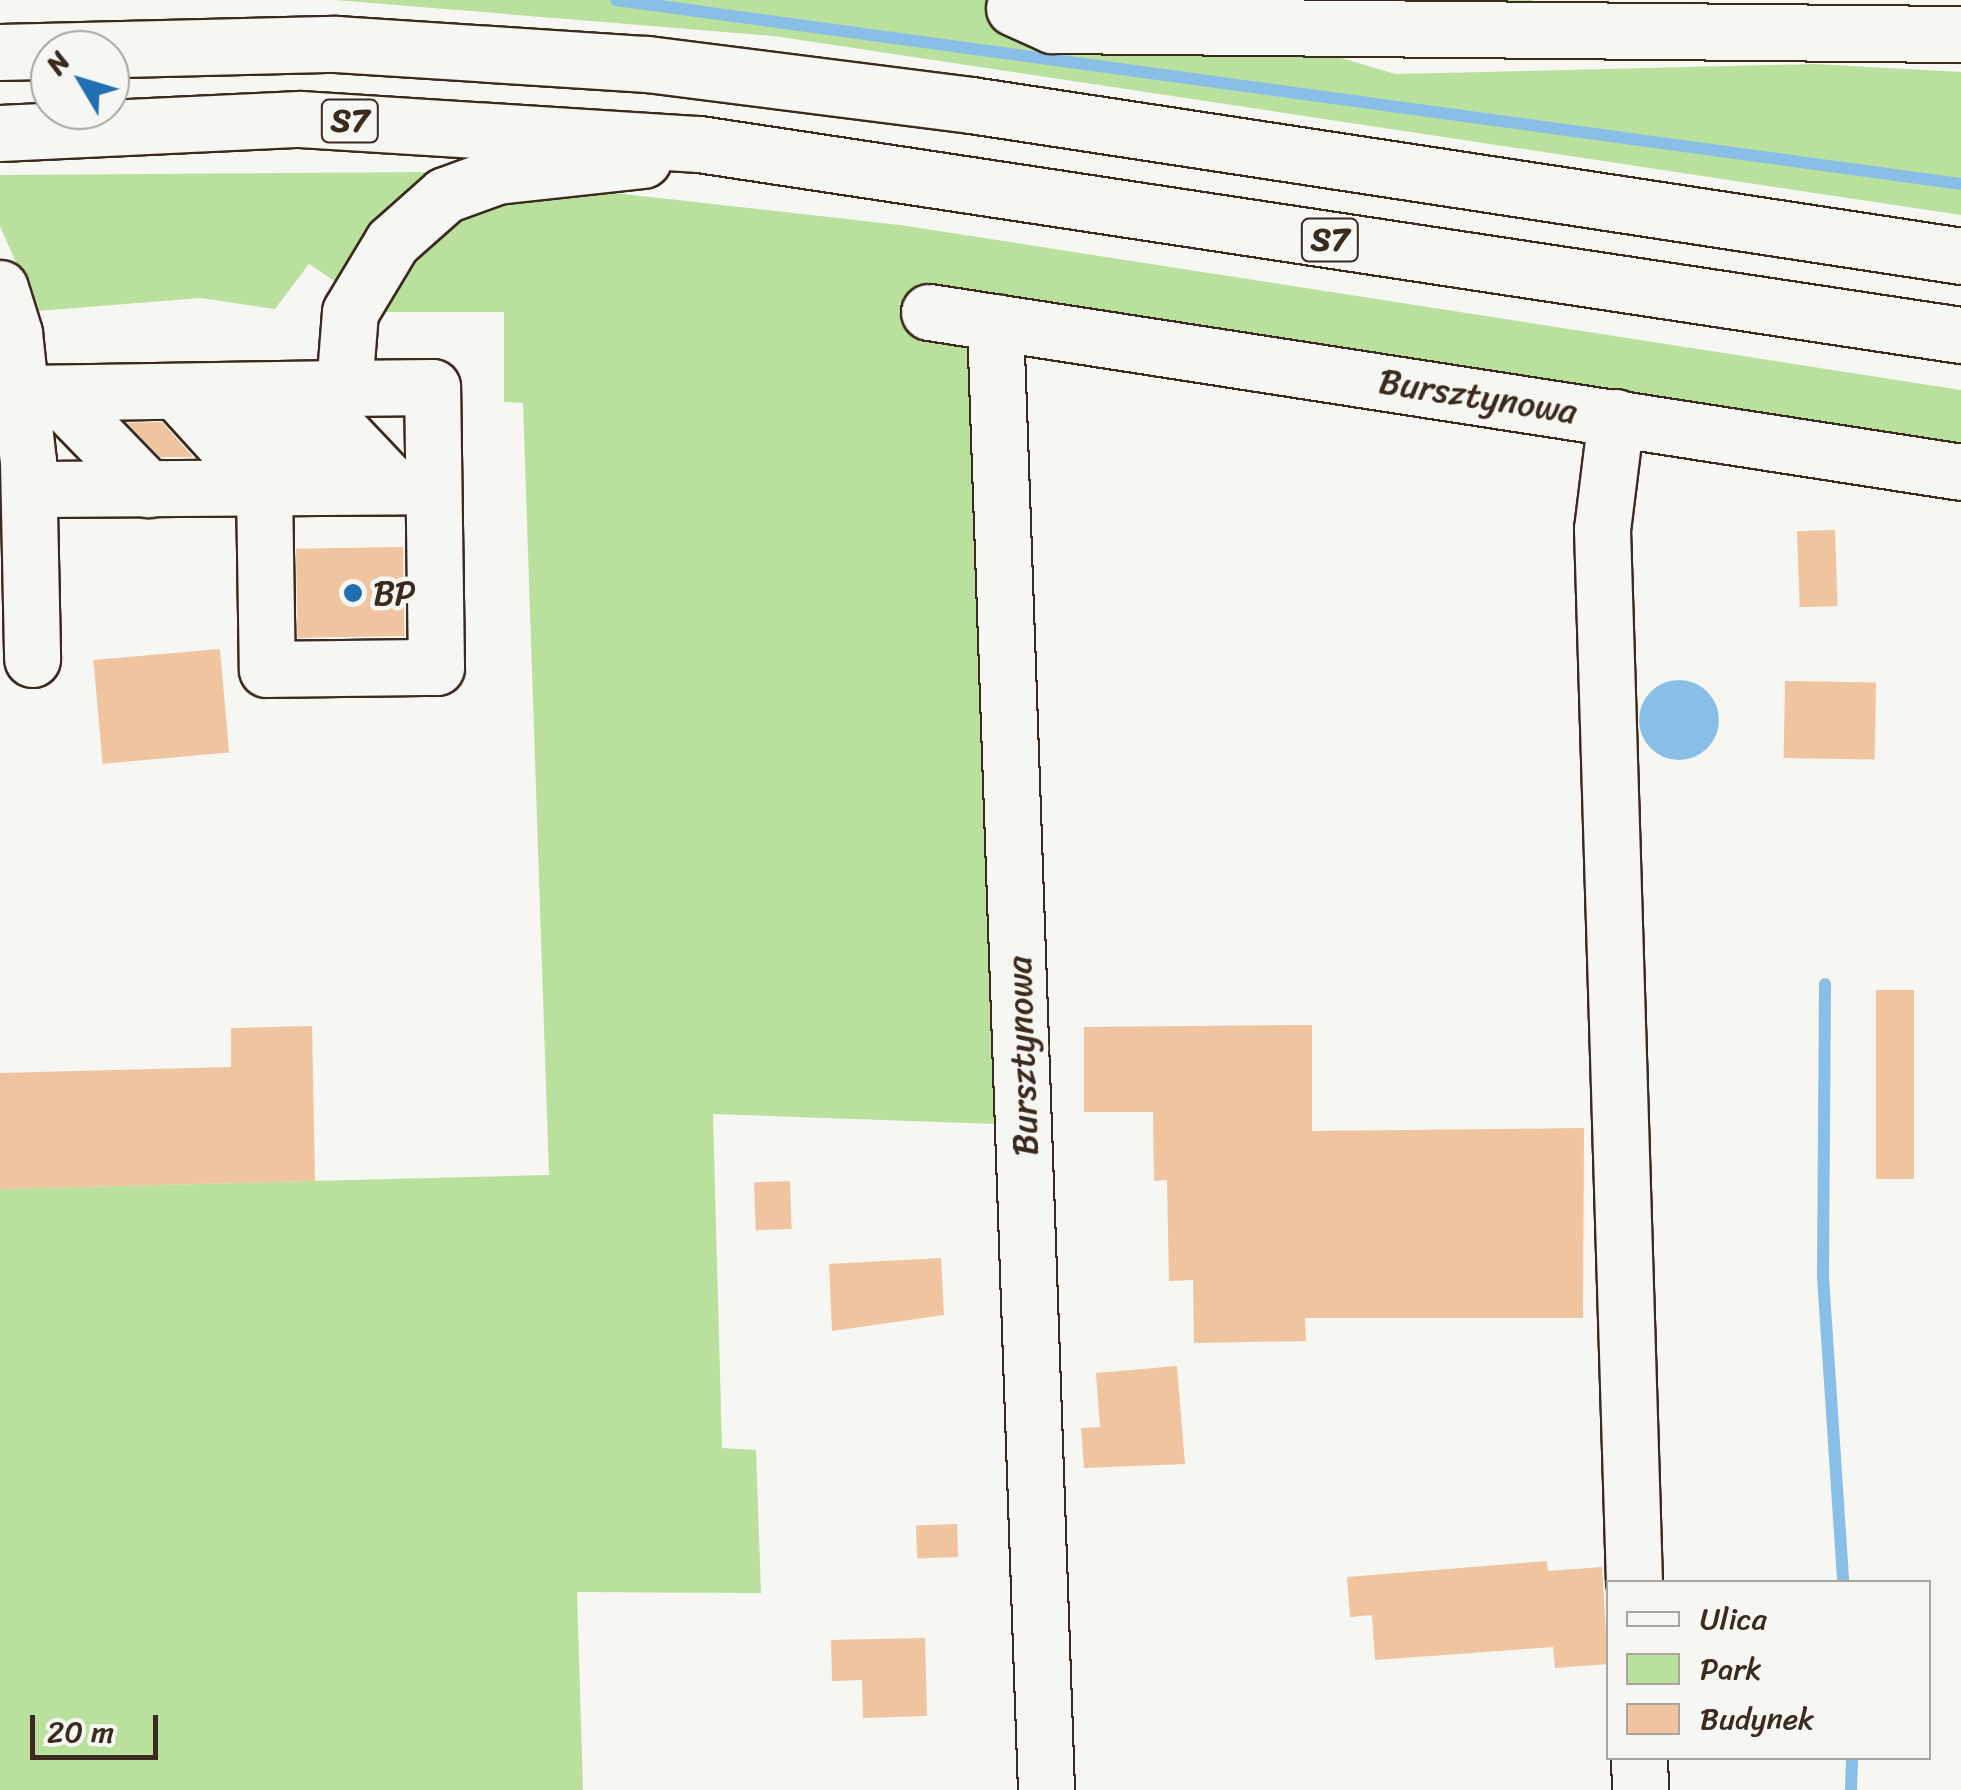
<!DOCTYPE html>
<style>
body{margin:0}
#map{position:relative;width:1961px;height:1790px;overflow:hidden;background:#f6f6f2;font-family:Sriracha,sans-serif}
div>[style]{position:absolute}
.green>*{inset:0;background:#b9e19d}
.water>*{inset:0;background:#89bfe7}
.round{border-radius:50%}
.stream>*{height:12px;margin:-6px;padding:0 6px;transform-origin:6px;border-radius:6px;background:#89bfe7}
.building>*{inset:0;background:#efc49f;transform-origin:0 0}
.roads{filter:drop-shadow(2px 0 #3b2a1e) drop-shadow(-2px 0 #3b2a1e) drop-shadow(0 2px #3b2a1e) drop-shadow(0 -2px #3b2a1e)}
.minor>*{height:55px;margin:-27.5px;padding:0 27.5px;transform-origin:27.5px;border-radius:27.5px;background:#f6f6f2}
.highway>*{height:55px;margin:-27.5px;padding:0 27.5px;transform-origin:27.5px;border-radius:27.5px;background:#f6f6f2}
.dots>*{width:28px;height:28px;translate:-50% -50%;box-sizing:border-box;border:5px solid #f6f6f2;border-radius:50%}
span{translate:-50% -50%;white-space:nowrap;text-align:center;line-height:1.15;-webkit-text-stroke:9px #f6f6f2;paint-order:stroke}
.shield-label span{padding:2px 8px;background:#f6f6f2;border:2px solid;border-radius:8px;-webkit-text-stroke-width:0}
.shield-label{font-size:32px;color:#3b2a1e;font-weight:700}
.street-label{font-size:35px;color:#3b2a1e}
.poi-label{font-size:35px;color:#3b2a1e}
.left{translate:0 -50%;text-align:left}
.legend{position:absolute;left:1606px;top:1580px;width:325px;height:180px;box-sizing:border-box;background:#f6f6f2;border:2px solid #aba49d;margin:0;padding:12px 18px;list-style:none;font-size:30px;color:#3b2a1e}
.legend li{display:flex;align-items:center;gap:20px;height:50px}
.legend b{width:50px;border:2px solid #aba49d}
.north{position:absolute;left:30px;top:30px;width:100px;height:100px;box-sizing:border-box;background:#f6f6f2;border:2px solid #aba49d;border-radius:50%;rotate:308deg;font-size:28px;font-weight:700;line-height:40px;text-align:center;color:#3b2a1e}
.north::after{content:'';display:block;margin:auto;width:35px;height:45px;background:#1f6fb2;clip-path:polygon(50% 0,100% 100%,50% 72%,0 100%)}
.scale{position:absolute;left:30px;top:1715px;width:128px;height:45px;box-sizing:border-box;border:5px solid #3b2a1e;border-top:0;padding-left:12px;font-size:30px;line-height:35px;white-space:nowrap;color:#3b2a1e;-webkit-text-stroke:8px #f6f6f2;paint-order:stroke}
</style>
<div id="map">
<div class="green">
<div style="clip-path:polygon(335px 0,1532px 0,1529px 31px,1247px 30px,1395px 74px,1815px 64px,1961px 72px,1961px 215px,774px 36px)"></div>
<div style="clip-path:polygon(428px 172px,900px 225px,1961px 390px,1961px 472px,995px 322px,1024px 1125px,713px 1114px,722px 1448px,756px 1450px,761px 1593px,577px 1592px,583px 1790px,0 1790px,0 1189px,549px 1175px,523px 403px,504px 402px,504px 312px,350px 312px,357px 296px,309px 264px,275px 309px,201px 298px,37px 311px,0 226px,0 175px)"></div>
</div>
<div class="water">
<div class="round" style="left:1639px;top:680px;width:80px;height:80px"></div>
</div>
<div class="stream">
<div style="left:616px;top:0;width:1358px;rotate:7.79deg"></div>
<div style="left:1825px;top:984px;width:293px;rotate:90.4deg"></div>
<div style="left:1823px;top:1277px;width:306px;rotate:86.2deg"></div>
<div style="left:1851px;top:1790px;width:32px;rotate:-88deg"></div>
</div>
<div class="building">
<div style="clip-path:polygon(162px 422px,193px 457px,160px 457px,127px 423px)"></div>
<div style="left:1835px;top:530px;width:76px;height:38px;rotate:88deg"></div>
<div style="left:403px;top:547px;width:89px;height:107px;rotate:89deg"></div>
<div style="left:220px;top:649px;width:104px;height:127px;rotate:85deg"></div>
<div style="left:1785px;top:681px;width:91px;height:77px;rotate:1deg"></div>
<div style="left:1876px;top:990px;width:38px;height:189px"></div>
<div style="clip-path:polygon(1312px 1025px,1312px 1131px,1584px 1128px,1583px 1318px,1305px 1318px,1306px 1341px,1194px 1343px,1193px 1280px,1169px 1281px,1167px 1180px,1154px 1181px,1153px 1112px,1084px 1112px,1084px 1027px)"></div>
<div style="clip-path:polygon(312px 1026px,315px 1181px,0 1189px,0 1073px,231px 1067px,231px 1028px)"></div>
<div style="left:790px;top:1181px;width:48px;height:36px;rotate:88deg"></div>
<div style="clip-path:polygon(941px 1258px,944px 1315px,832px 1331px,829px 1264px)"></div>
<div style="clip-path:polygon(1177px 1366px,1185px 1464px,1084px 1468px,1081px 1428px,1100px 1427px,1096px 1373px)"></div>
<div style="left:957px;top:1524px;width:33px;height:41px;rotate:88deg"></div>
<div style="clip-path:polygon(1547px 1561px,1548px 1571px,1602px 1567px,1608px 1664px,1555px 1668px,1553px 1647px,1375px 1660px,1372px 1615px,1350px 1617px,1347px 1577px)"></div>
<div style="clip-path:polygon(925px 1638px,927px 1716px,863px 1718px,862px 1680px,832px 1681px,831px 1640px)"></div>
</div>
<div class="roads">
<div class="minor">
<div style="left:1014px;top:8px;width:42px;rotate:24.1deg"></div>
<div style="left:1052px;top:25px;width:909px;rotate:0.57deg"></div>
<div style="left:929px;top:312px;width:1044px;rotate:8.81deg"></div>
<div style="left:995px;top:322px;width:1469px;rotate:88.01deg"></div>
<div style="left:14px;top:333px;width:129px;rotate:83.8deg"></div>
<div style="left:28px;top:461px;width:198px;rotate:88.8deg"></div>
<div style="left:301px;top:389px;width:134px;rotate:46.5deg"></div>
<div style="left:233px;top:390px;width:134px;rotate:46.2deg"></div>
<div style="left:176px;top:391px;width:131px;rotate:47.8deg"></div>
<div style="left:264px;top:488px;width:181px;rotate:89.1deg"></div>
<div style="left:267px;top:669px;width:169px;rotate:-0.7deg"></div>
<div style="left:436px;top:667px;width:280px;rotate:-90.8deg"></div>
<div style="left:432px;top:387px;width:88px;rotate:179.3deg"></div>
<div style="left:344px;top:388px;width:76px;rotate:-85.5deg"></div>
<div style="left:23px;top:393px;width:321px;rotate:-0.9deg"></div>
<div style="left:55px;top:393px;width:134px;rotate:45.9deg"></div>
<div style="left:1616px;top:417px;width:113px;rotate:97.1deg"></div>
<div style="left:1602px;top:529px;width:1053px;rotate:88.26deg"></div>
<div style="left:29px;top:489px;width:404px;rotate:-0.4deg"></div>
<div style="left:1639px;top:1758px;width:32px;rotate:88deg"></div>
</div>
<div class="highway">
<div style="left:0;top:52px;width:336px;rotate:-1.4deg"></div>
<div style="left:336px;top:44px;width:312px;rotate:3.7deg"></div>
<div style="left:647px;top:64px;width:327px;rotate:7.2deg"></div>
<div style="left:971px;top:105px;width:1001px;rotate:8.67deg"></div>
<div style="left:0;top:133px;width:300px;rotate:-2.7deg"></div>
<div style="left:300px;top:119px;width:400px;rotate:3.6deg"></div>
<div style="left:699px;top:144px;width:1276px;rotate:8.61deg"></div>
<div style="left:0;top:288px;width:47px;rotate:72.7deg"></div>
<div style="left:350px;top:312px;width:82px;rotate:-59deg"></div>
<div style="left:392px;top:242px;width:71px;rotate:-41.6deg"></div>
<div style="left:445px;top:195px;width:55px;rotate:-20.1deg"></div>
<div style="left:497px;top:176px;width:147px;rotate:-6.3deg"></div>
</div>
</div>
<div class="dots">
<div style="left:353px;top:593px;background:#1f6fb2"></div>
</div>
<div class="shield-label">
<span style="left:350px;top:121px">S7</span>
<span style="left:1330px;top:240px">S7</span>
</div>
<div class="street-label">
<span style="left:1478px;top:396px;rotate:9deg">Bursztynowa</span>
<span style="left:1022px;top:1056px;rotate:-92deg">Bursztynowa</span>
</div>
<div class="poi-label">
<span class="left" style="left:373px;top:593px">BP</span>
</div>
<ul class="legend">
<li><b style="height:12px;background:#f6f6f2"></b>Ulica</li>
<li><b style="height:28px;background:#b9e19d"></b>Park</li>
<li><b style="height:28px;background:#efc49f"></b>Budynek</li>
</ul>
<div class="north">N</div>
<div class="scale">20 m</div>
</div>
